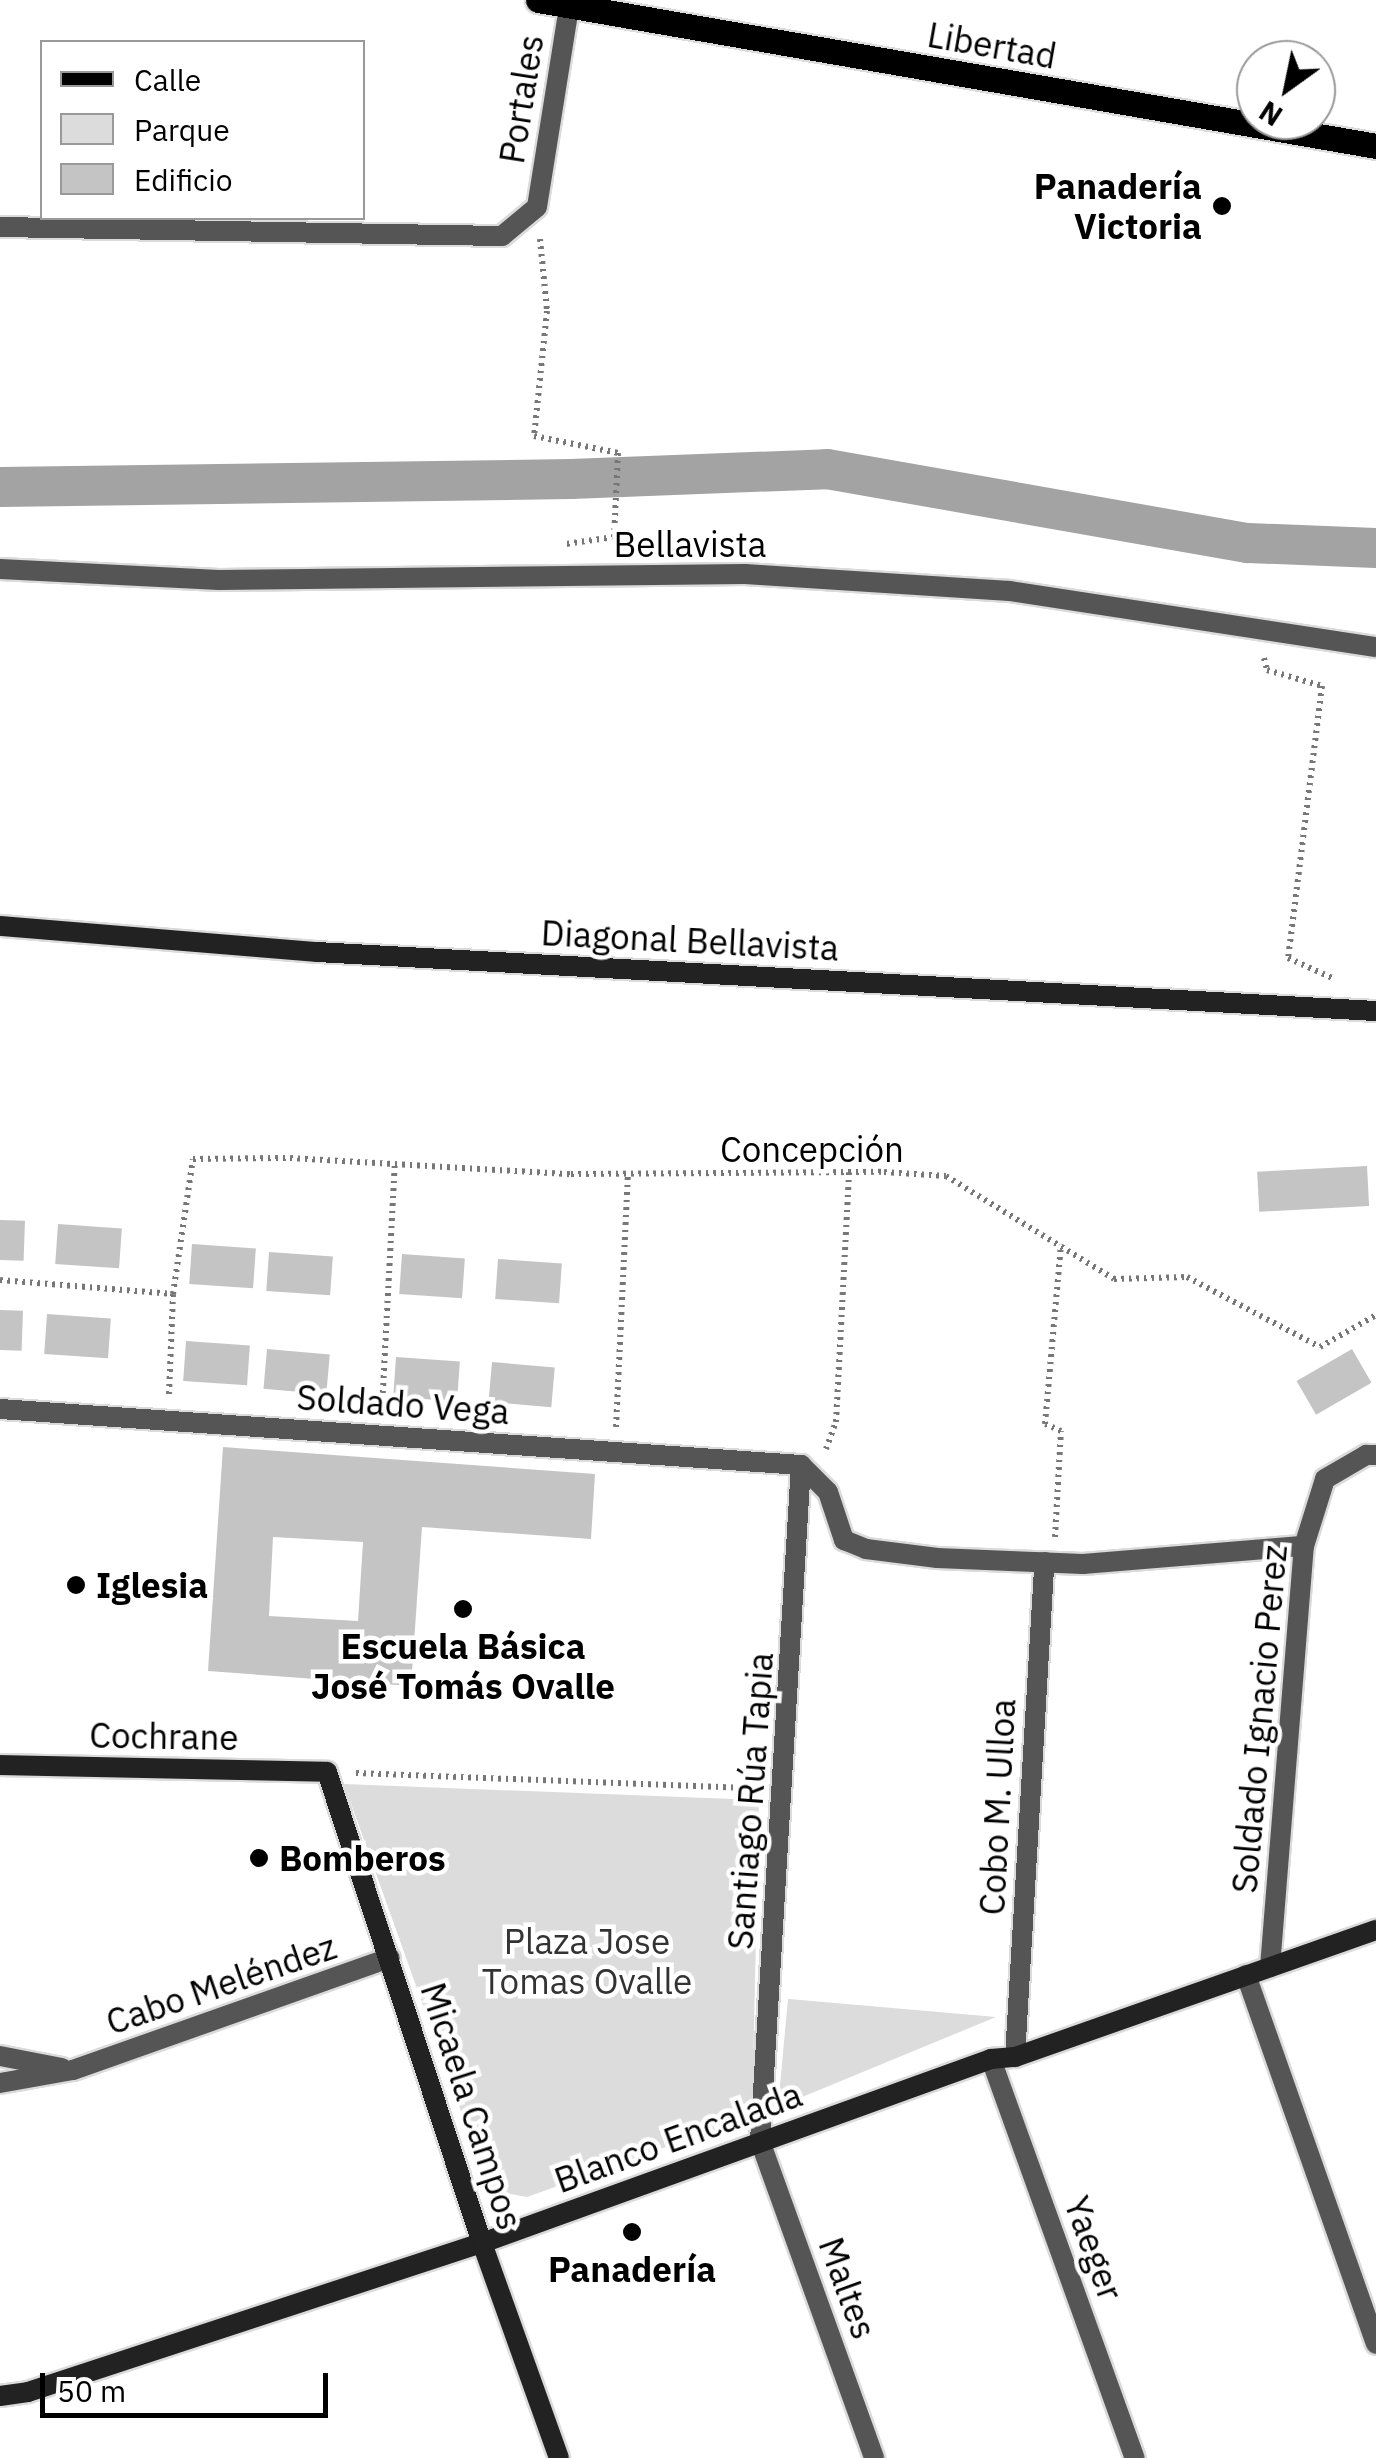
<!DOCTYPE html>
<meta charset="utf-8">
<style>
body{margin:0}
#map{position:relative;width:1376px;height:2458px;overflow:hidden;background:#fff;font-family:"IBM Plex Sans",sans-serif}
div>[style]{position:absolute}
.green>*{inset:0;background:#dcdcdc}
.canal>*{height:40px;margin:-20px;padding:0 20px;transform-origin:20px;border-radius:20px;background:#a3a3a3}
.building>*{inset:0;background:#c4c4c4;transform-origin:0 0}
.path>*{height:6px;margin-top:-3px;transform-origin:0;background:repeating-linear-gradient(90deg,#777 0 2.5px,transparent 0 7.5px)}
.roads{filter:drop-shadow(2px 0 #dbdbdb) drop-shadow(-2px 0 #dbdbdb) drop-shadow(0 2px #dbdbdb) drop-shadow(0 -2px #dbdbdb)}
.street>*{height:20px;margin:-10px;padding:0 10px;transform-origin:10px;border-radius:10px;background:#555}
.secondary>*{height:20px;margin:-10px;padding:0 10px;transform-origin:10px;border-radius:10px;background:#222}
.primary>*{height:25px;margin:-12.5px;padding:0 12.5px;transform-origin:12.5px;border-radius:12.5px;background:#000}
.dots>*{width:28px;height:28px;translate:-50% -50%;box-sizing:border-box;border:5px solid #fff;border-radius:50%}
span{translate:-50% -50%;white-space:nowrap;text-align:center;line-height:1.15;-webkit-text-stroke:9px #fff;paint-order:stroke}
.street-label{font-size:35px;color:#000}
.poi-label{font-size:35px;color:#000;font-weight:700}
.right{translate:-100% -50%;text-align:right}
.left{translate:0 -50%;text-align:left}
.park-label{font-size:35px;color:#333}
.legend{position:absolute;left:40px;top:40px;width:325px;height:180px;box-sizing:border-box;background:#fff;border:2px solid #999;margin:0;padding:12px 18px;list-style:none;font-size:30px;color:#000}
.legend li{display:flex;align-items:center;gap:20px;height:50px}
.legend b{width:50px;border:2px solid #999}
.north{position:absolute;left:1236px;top:40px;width:100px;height:100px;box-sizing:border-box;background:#fff;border:2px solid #999;border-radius:50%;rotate:213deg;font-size:28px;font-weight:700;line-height:40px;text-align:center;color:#000}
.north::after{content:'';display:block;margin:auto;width:35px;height:45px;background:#000;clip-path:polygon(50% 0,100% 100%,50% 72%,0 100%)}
.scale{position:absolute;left:40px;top:2373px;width:288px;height:45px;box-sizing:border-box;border:5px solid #000;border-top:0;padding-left:12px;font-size:30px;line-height:35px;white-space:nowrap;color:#000;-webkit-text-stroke:8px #fff;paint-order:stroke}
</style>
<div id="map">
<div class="green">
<div style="clip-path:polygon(344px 1784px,759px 1800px,752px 2116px,527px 2197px,489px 2190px)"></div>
<div style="clip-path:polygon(788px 1999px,789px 1999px,996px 2017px,778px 2107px)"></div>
</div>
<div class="canal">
<div style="left:0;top:487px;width:571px;rotate:-0.8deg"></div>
<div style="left:571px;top:479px;width:256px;rotate:-2.2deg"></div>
<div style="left:827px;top:469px;width:427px;rotate:10deg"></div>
<div style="left:1248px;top:543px;width:128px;rotate:2.2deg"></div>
</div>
<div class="building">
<div style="left:1367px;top:1166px;width:40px;height:110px;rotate:87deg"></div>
<div style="left:0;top:1220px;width:25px;height:40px;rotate:2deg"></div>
<div style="left:58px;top:1224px;width:64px;height:40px;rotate:4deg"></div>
<div style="left:192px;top:1244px;width:64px;height:40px;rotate:4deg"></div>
<div style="left:269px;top:1252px;width:64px;height:39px;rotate:4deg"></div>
<div style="left:402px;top:1254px;width:63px;height:40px;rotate:4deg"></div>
<div style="left:498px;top:1259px;width:64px;height:40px;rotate:4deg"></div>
<div style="left:0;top:1310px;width:23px;height:40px;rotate:2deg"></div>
<div style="left:47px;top:1314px;width:64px;height:40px;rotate:4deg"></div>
<div style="left:186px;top:1341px;width:64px;height:40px;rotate:4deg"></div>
<div style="left:267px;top:1349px;width:63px;height:40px;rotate:5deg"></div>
<div style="left:1352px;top:1349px;width:39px;height:64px;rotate:60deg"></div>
<div style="left:396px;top:1357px;width:64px;height:40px;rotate:4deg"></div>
<div style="left:492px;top:1362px;width:63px;height:40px;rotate:5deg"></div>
<div style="clip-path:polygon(evenodd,223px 1447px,595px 1474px,591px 1539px,422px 1527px,411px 1686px,208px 1671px,223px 1447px,273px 1537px,363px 1542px,358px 1621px,269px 1616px,273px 1537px)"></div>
</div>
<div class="path">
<div style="left:540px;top:239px;width:72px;rotate:84.4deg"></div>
<div style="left:547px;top:311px;width:126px;rotate:95.9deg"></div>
<div style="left:534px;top:436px;width:86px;rotate:11.4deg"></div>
<div style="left:618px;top:453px;width:84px;rotate:92.7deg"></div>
<div style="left:614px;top:537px;width:49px;rotate:171.7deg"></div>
<div style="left:1264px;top:658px;width:12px;rotate:76deg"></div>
<div style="left:1267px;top:670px;width:57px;rotate:16.2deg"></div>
<div style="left:1322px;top:686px;width:274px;rotate:97.1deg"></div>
<div style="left:1288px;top:958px;width:48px;rotate:24.4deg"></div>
<div style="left:0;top:1280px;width:174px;rotate:4.6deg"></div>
<div style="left:169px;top:1394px;width:100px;rotate:-87.7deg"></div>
<div style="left:173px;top:1294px;width:136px;rotate:-81.6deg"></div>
<div style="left:193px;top:1159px;width:97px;rotate:-0.6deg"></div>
<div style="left:290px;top:1158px;width:281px;rotate:3.3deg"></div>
<div style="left:571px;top:1174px;width:313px;rotate:-0.4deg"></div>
<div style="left:884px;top:1172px;width:62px;rotate:3.7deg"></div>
<div style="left:946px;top:1176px;width:197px;rotate:31.5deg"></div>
<div style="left:1114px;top:1279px;width:73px;rotate:-1.6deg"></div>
<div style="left:1187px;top:1277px;width:150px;rotate:27.8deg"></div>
<div style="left:1320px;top:1347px;width:64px;rotate:-29.7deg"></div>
<div style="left:382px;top:1408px;width:244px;rotate:-87deg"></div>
<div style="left:616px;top:1427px;width:254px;rotate:-87.3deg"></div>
<div style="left:826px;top:1449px;width:29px;rotate:-70deg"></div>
<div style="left:836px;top:1422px;width:250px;rotate:-87deg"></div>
<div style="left:1055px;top:1537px;width:106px;rotate:-86.8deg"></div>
<div style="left:1061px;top:1431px;width:17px;rotate:-156deg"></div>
<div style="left:1045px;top:1424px;width:180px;rotate:-84.9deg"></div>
<div style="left:356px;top:1773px;width:398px;rotate:2.2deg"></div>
</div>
<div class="roads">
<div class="street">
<div style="left:0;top:227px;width:502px;rotate:1.03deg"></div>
<div style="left:502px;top:236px;width:45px;rotate:-39.6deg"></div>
<div style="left:537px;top:207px;width:210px;rotate:-80.9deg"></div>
<div style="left:0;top:569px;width:219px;rotate:2.9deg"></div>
<div style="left:219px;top:580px;width:526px;rotate:-0.65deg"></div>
<div style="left:745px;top:574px;width:265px;rotate:3.7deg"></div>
<div style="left:1009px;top:591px;width:371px;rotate:8.7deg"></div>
<div style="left:0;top:1409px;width:803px;rotate:4deg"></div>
<div style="left:801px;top:1465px;width:677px;rotate:93.47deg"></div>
<div style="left:760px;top:2141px;width:337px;rotate:70.2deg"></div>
<div style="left:801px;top:1465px;width:38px;rotate:45deg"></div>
<div style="left:828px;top:1492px;width:51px;rotate:71.6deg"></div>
<div style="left:844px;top:1540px;width:24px;rotate:22deg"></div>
<div style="left:866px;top:1549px;width:72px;rotate:7.2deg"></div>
<div style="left:937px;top:1558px;width:146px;rotate:2.4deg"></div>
<div style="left:1083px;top:1564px;width:222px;rotate:-4.7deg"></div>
<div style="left:1270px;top:1967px;width:422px;rotate:-85.4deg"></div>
<div style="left:1304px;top:1546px;width:70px;rotate:-72.6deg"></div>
<div style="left:1325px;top:1479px;width:48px;rotate:-30.3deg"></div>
<div style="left:1366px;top:1455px;width:10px"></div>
<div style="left:1246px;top:1975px;width:391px;rotate:70.6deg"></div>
<div style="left:0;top:2056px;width:63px;rotate:11deg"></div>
<div style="left:1015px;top:2057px;width:496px;rotate:-86.6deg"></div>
<div style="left:991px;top:2059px;width:424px;rotate:70.2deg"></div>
<div style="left:0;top:2083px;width:74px;rotate:-10.1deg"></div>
<div style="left:73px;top:2070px;width:336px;rotate:-19.5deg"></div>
</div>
<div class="secondary">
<div style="left:0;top:926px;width:318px;rotate:4.7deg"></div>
<div style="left:317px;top:952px;width:1061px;rotate:3.19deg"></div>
<div style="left:0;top:1765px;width:327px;rotate:1.2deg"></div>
<div style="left:327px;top:1772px;width:496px;rotate:71.8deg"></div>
<div style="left:482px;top:2243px;width:228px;rotate:70.3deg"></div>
<div style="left:0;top:2396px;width:28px;rotate:-8deg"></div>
<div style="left:28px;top:2392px;width:478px;rotate:-18.2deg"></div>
<div style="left:482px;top:2243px;width:541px;rotate:-19.87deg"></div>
<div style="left:991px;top:2059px;width:24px;rotate:-5deg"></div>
<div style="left:1015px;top:2057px;width:383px;rotate:-19.4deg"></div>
</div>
<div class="primary">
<div style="left:538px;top:0;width:851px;rotate:9.88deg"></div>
</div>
</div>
<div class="dots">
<div style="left:1222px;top:206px;background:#000"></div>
<div style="left:76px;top:1585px;background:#000"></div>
<div style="left:463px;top:1609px;background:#000"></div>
<div style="left:259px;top:1858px;background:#000"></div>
<div style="left:632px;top:2232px;background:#000"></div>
</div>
<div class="street-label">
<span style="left:992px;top:45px;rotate:10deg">Libertad</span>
<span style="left:521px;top:99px;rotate:-81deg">Portales</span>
<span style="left:690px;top:544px">Bellavista</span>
<span style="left:690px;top:940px;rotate:3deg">Diagonal Bellavista</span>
<span style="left:812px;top:1149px">Concepción</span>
<span style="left:403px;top:1404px;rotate:4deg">Soldado Vega</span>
<span style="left:1259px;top:1719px;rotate:-85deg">Soldado Ignacio Perez</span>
<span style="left:164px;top:1736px;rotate:1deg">Cochrane</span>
<span style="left:750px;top:1801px;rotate:-86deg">Santiago Rúa Tapia</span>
<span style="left:997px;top:1807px;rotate:-87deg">Cobo M. Ulloa</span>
<span style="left:221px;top:1984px;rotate:-19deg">Cabo Meléndez</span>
<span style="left:472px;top:2106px;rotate:72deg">Micaela Campos</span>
<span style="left:678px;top:2137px;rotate:-20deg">Blanco Encalada</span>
<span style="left:1094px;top:2248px;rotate:70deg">Yaeger</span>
<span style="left:848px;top:2288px;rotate:70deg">Maltes</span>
</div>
<div class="poi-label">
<span class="right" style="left:1202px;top:206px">Panadería<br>Victoria</span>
<span class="left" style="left:96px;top:1585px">Iglesia</span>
<span style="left:463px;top:1666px">Escuela Básica<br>José Tomás Ovalle</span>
<span class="left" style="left:279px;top:1858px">Bomberos</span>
<span style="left:632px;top:2269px">Panadería</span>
</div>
<div class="park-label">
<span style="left:587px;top:1961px">Plaza Jose<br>Tomas Ovalle</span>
</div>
<ul class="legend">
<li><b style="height:12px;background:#000"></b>Calle</li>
<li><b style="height:28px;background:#dcdcdc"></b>Parque</li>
<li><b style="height:28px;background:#c4c4c4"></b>Edificio</li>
</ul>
<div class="north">N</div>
<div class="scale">50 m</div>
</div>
